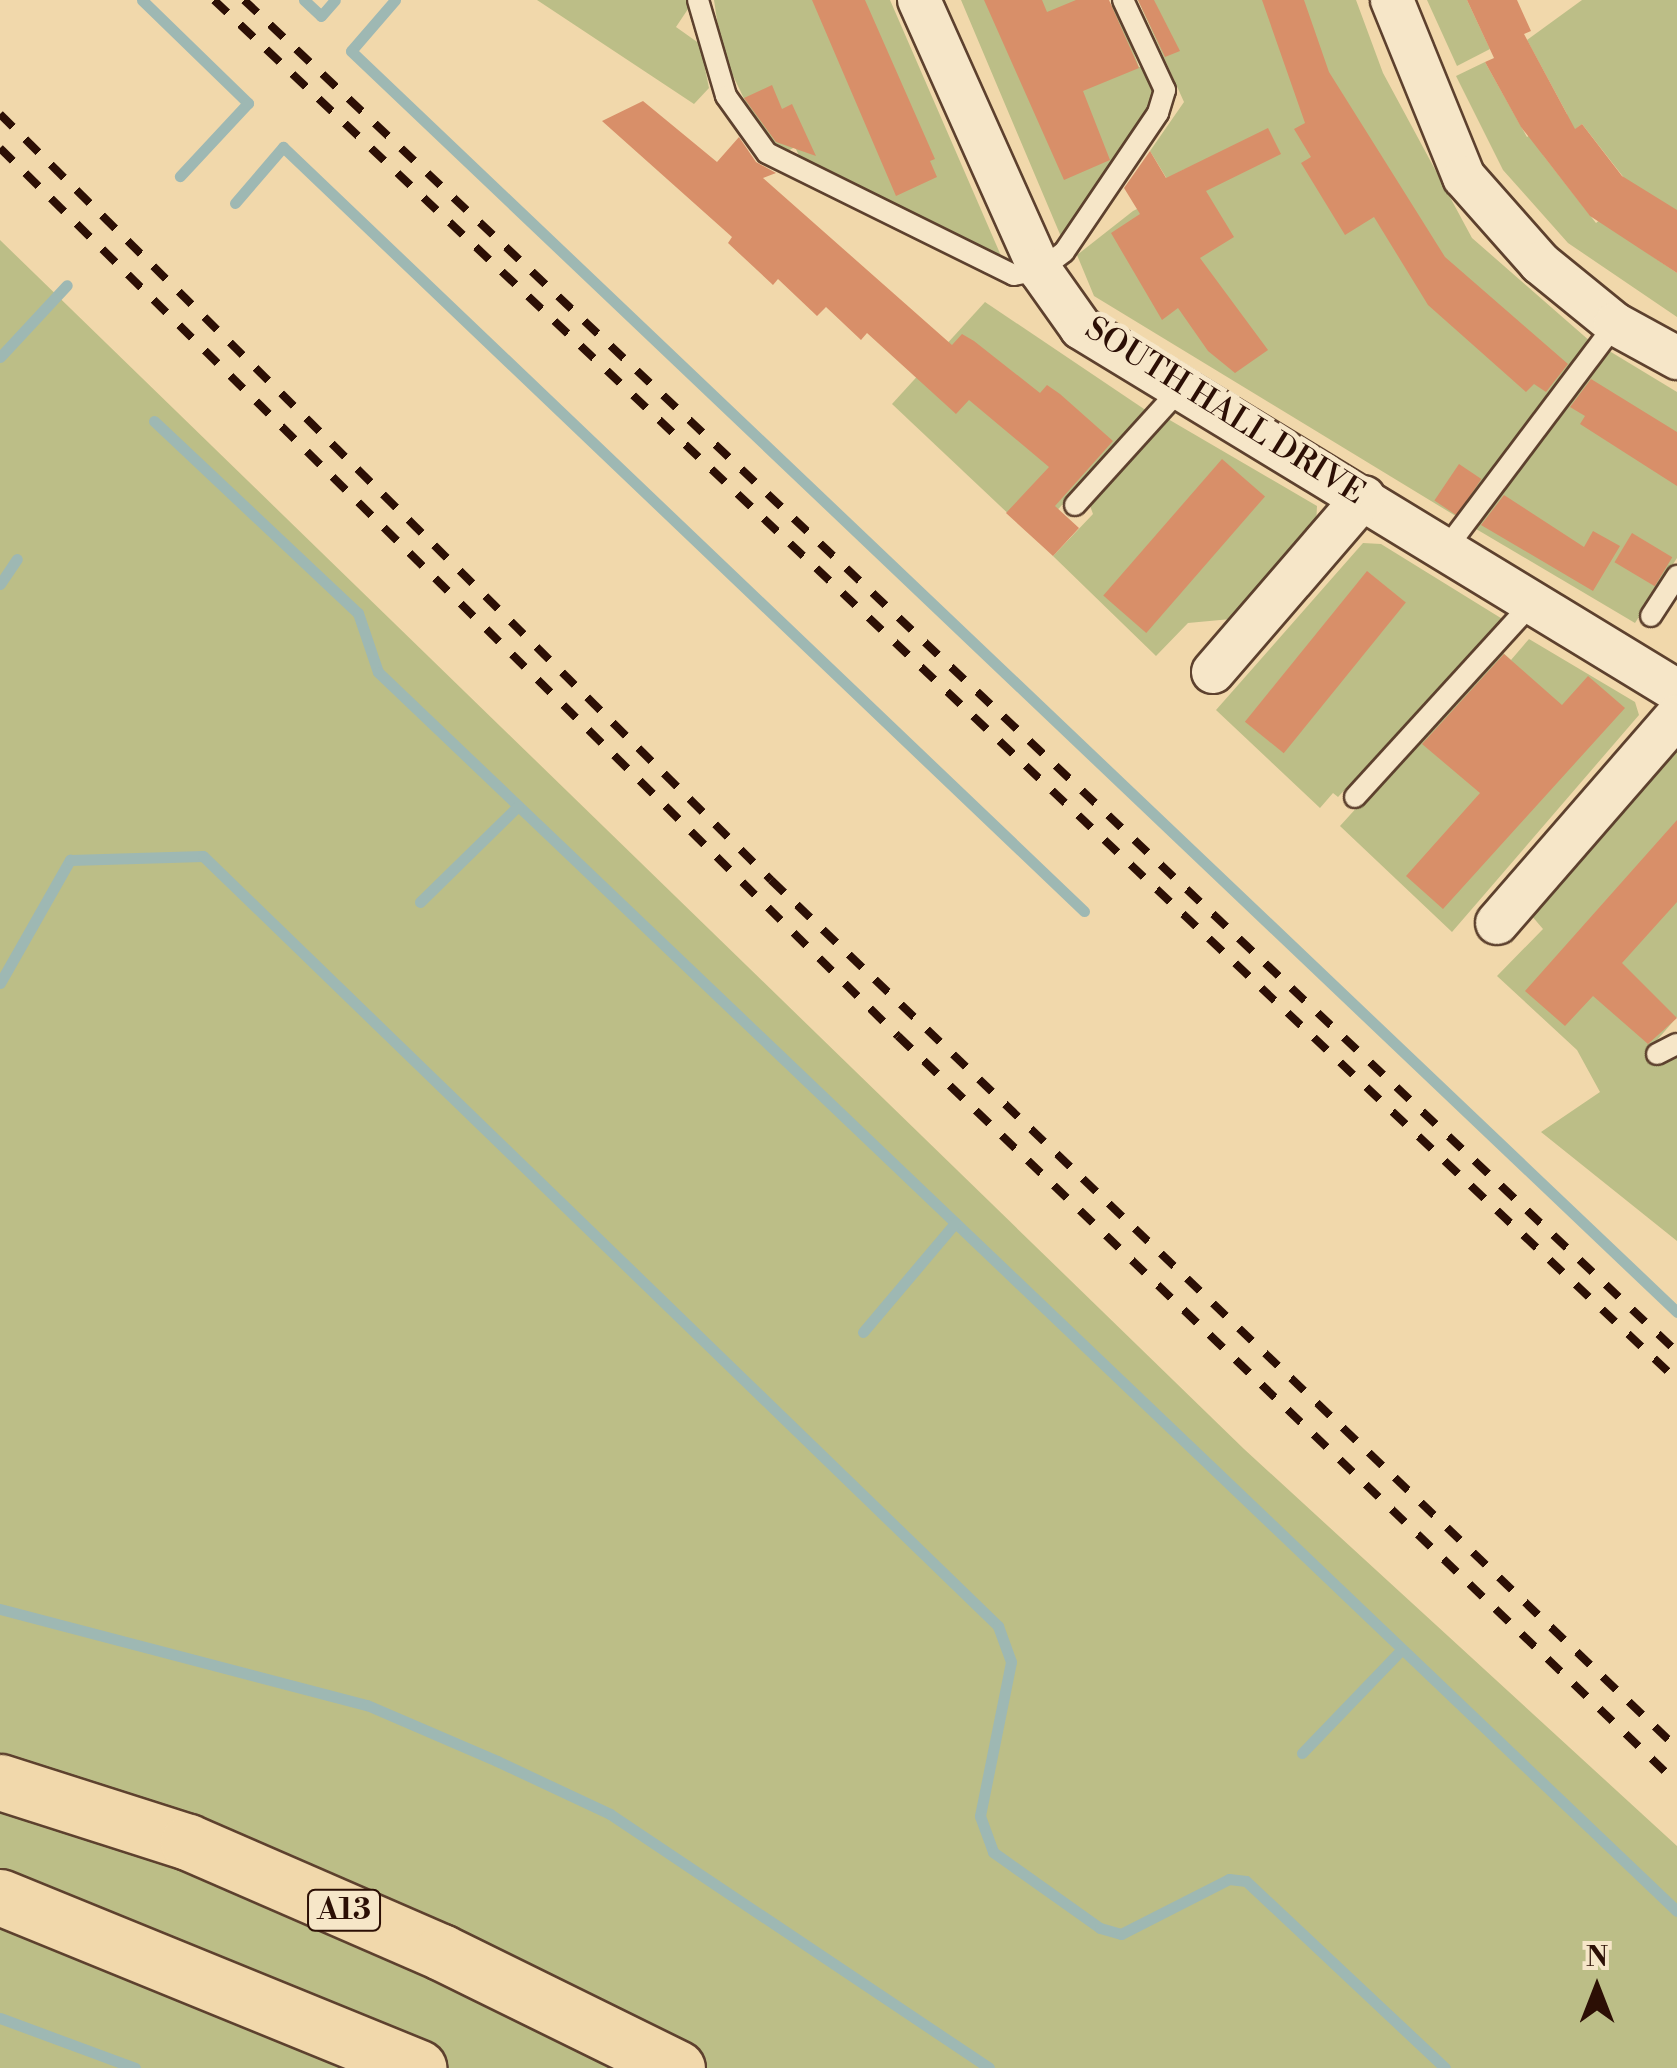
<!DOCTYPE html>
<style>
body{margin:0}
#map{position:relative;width:1677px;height:2068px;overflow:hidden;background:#f1d8ab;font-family:"Libre Bodoni",serif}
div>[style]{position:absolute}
.green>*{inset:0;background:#bcbe87}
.stream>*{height:11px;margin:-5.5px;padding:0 5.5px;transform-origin:5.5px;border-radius:5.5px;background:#9eb8b3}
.building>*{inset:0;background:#d88f69;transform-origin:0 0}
.roads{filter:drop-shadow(2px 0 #5d412e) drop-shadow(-2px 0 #5d412e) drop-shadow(0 2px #5d412e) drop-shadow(0 -2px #5d412e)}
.service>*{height:20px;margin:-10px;padding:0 10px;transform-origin:10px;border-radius:10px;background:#f6e6c8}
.minor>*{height:42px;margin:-21px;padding:0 21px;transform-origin:21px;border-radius:21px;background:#f6e6c8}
.trunk>*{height:55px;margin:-27.5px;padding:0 27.5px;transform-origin:27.5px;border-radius:27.5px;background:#f1d8ab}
.rail>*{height:8px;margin-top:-4px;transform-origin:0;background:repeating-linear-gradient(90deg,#2c0f05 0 18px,transparent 0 36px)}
span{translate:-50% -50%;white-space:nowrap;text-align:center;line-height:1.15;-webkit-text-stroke:10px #f6e6c8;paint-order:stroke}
.shield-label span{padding:2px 8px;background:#f6e6c8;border:2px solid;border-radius:8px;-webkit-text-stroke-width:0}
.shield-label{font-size:30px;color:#2c0f05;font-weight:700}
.street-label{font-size:32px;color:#2c0f05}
.north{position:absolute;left:1547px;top:1938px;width:100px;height:100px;-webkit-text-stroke:8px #f6e6c8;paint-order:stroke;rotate:0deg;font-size:28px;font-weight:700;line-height:40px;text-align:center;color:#2c0f05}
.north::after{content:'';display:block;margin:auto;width:35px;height:45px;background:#2c0f05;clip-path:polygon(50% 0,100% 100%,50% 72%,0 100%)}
</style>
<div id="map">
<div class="green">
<div style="clip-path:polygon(537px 0,694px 0,676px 27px,700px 44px,709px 88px,694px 104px)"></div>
<div style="clip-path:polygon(714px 0,890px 0,1002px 258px,802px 162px,795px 147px,784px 153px,764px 140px,722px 53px)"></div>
<div style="clip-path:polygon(961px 0,1106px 0,1118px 12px,1139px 67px,1145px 66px,1156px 100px,1062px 239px)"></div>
<div style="clip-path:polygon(1138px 0,1356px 0,1383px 73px,1472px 238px,1591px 342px,1459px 518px,1094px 296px,1077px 255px,1133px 211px,1191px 182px,1185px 169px,1167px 179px,1150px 151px,1184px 102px)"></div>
<div style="clip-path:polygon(1427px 0,1467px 0,1490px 49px,1457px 66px)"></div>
<div style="clip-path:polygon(evenodd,1582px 0,1677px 0,1677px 211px,1646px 252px,1677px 273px,1677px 317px,1568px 243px,1503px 170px,1456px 76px,1485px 62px,1527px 137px,1567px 114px,1527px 40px,1582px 0,1582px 124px,1635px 192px,1596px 223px,1543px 155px,1582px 124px)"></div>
<div style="clip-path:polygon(0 240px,1244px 1449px,1677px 1846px,1677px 2068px,0 2068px)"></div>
<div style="clip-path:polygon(985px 302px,1147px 411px,1033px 537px,892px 404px)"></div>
<div style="clip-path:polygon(1606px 349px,1677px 392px,1677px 558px,1635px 623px,1471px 526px)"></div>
<div style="clip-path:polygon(1168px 419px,1317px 506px,1316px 526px,1231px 619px,1188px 623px,1156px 656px,1053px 556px,1093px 514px,1089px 503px)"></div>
<div style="clip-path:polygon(1363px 543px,1381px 544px,1504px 620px,1338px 797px,1333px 793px,1320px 808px,1216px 710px)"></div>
<div style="clip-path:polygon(1529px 639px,1635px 702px,1639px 715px,1452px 932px,1340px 826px,1500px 650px,1511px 660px)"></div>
<div style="clip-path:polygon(1677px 751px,1677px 1017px,1645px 1054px,1657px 1065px,1677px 1054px,1677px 1241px,1541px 1132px,1600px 1092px,1577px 1050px,1497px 976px,1543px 929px,1531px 915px)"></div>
</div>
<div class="stream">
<div style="left:142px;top:0;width:148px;rotate:44.2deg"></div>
<div style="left:248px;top:103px;width:100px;rotate:133deg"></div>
<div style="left:304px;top:0;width:23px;rotate:43deg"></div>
<div style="left:321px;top:16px;width:21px;rotate:-49deg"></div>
<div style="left:395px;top:0;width:67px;rotate:130.8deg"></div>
<div style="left:351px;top:51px;width:1830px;rotate:43.56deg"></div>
<div style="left:235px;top:203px;width:74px;rotate:-49.4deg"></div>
<div style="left:283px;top:147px;width:1107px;rotate:43.65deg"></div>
<div style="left:0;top:357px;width:98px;rotate:-47.1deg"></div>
<div style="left:154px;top:421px;width:280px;rotate:43.3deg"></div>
<div style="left:358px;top:613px;width:62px;rotate:71.3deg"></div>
<div style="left:378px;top:672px;width:1795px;rotate:43.65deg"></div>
<div style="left:0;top:584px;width:30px;rotate:-56deg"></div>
<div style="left:420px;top:902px;width:137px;rotate:-44.4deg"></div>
<div style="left:0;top:983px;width:142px;rotate:-60.4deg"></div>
<div style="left:70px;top:860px;width:133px;rotate:-1.7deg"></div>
<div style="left:203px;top:856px;width:1107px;rotate:44.08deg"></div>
<div style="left:998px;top:1626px;width:38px;rotate:70deg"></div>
<div style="left:1011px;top:1662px;width:157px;rotate:101.4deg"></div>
<div style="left:980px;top:1816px;width:38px;rotate:70deg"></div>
<div style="left:993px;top:1852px;width:131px;rotate:35.4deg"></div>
<div style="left:1100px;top:1928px;width:22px;rotate:16deg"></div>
<div style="left:1121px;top:1934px;width:121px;rotate:-27deg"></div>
<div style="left:1229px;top:1879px;width:17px;rotate:7deg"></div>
<div style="left:1246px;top:1881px;width:273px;rotate:43.2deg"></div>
<div style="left:863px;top:1332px;width:143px;rotate:-49.8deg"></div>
<div style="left:0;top:1609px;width:379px;rotate:14.7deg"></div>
<div style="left:367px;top:1705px;width:142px;rotate:23.3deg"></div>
<div style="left:497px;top:1761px;width:125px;rotate:25.1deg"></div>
<div style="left:610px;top:1814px;width:456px;rotate:33.8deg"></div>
<div style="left:1302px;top:1753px;width:144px;rotate:-46.1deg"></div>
<div style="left:0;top:2018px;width:144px;rotate:20.3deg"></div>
</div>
<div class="building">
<div style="clip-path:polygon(812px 0,865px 0,935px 159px,930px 161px,937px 177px,896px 196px)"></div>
<div style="clip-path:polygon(984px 0,1042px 0,1047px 12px,1076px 0,1109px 0,1139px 68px,1083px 91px,1110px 160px,1064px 180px)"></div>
<div style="clip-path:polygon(1138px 0,1154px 0,1180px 51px,1165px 57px)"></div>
<div style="clip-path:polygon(1262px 0,1304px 0,1329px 72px,1445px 257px,1568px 364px,1546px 392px,1534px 384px,1526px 392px,1428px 305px,1374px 217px,1345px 235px,1301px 163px,1311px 157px,1294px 129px,1305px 123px)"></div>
<div style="clip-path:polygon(1467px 0,1517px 0,1531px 31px,1524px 34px,1575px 129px,1582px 124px,1622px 176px,1677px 210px,1677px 273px,1590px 216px,1521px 127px,1485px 62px,1494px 58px)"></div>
<div style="clip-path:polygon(772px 85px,782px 109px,792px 104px,816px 156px,776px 142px,744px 98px)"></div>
<div style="clip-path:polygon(643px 101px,717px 162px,739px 137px,756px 162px,776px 173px,763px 178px,952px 345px,962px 334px,974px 341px,1040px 393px,1047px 385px,1060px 394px,1113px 441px,1055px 506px,1079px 528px,1053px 556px,1006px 513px,1049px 467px,969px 400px,956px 414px,867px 333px,861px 340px,826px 307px,817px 316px,778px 279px,773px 285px,728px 243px,732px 237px,602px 121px)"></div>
<div style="clip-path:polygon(1268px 128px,1281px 154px,1206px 191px,1234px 237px,1200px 258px,1268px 350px,1235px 373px,1208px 351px,1178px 308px,1162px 320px,1111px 233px,1140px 214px,1124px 188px,1150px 151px,1166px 178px)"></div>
<div style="clip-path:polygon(1591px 379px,1677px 432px,1677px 486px,1580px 424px,1585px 416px,1570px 407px)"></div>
<div style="left:1222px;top:459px;width:57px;height:181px;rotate:41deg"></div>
<div style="left:1459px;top:464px;width:27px;height:44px;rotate:34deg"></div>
<div style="clip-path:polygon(1504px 495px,1584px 547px,1593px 531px,1620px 546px,1593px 591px,1481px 525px)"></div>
<div style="left:1632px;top:533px;width:47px;height:34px;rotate:31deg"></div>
<div style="left:1367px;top:571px;width:50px;height:194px;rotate:39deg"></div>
<div style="clip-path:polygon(1504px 654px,1562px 705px,1588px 676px,1625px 708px,1443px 909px,1406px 876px,1480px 793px,1422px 744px)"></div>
<div style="clip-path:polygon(1677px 820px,1677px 902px,1622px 963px,1677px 1018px,1648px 1044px,1593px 996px,1565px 1026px,1525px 991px)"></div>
</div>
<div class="roads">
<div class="service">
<div style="left:698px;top:0;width:100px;rotate:73.7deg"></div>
<div style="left:726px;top:96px;width:70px;rotate:54.3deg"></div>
<div style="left:767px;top:153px;width:275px;rotate:26.3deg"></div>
<div style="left:1014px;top:275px;width:26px;rotate:-11deg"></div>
<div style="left:1040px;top:270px;width:30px;rotate:-37deg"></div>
<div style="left:1064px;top:252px;width:168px;rotate:-55.9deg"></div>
<div style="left:1158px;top:113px;width:24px;rotate:-73deg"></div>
<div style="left:1165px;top:90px;width:99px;rotate:-115deg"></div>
<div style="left:1075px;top:505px;width:156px;rotate:-47.8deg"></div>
<div style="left:1448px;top:546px;width:278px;rotate:-53deg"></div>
<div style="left:1651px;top:616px;width:48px;rotate:-57deg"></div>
<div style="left:1355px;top:797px;width:267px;rotate:-47.6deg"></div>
<div style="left:1657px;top:1054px;width:22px;rotate:-27deg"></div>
</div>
<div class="minor">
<div style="left:919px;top:0;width:296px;rotate:65.9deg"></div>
<div style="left:1040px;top:270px;width:71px;rotate:54.7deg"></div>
<div style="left:1081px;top:328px;width:698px;rotate:31.34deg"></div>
<div style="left:1392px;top:0;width:191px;rotate:67.9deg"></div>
<div style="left:1464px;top:177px;width:115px;rotate:48.5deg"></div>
<div style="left:1540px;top:263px;width:97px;rotate:39.1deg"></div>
<div style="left:1615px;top:324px;width:71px;rotate:28.7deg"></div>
<div style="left:1213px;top:672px;width:231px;rotate:-49.2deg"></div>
<div style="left:1497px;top:923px;width:274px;rotate:-49deg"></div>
</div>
<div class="trunk">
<div style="left:0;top:1782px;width:197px;rotate:17.7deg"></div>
<div style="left:188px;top:1842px;width:276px;rotate:23.5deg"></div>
<div style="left:441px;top:1952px;width:263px;rotate:26.2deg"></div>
<div style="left:0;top:1897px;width:452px;rotate:22.2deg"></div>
</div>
</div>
<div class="rail">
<div style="left:214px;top:0;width:2011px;rotate:43.33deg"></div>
<div style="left:244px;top:0;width:1970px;rotate:43.33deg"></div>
<div style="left:0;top:114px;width:1087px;rotate:44.81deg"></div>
<div style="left:771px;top:880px;width:1255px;rotate:43.77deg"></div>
<div style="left:0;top:148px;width:1263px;rotate:44.68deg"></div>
<div style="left:898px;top:1036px;width:1079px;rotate:43.8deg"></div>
</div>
<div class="shield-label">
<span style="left:344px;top:1910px">A13</span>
</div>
<div class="street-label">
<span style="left:1225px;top:411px;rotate:32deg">SOUTH HALL DRIVE</span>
</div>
<div class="north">N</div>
</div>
